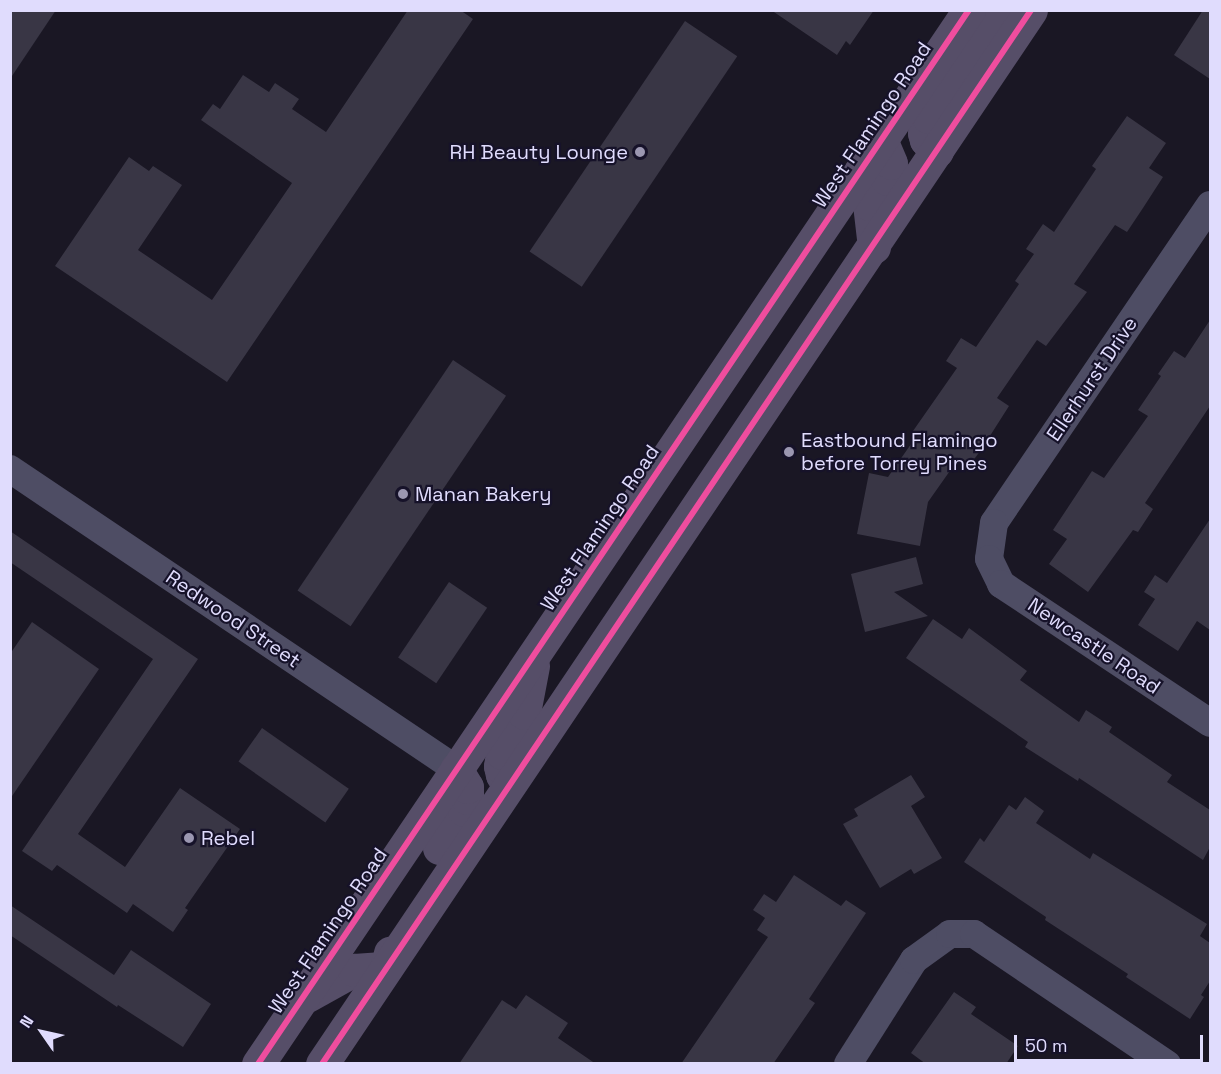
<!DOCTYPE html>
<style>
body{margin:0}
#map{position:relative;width:1221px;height:1074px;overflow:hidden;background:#1a1724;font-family:"Space Grotesk",sans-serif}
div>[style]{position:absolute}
.building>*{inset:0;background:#393645;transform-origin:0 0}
.minor>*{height:28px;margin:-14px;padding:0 14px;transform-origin:14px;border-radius:14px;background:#4e4d64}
.major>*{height:33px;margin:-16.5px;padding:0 16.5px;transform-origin:16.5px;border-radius:16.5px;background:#564e68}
.cycleway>*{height:6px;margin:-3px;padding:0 3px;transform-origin:3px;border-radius:3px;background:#ef4d9e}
.dots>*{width:16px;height:16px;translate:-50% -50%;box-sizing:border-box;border:3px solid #161229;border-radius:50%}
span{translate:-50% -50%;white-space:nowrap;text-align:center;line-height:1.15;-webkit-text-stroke:4.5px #161229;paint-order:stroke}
.street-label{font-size:20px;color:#e0dcfd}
.poi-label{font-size:20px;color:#e0dcfd}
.right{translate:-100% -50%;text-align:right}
.left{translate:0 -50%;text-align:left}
.frame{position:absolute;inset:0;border:12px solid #e0dcfd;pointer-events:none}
.north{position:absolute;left:12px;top:1002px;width:60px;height:60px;-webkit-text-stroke:4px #161229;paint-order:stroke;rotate:304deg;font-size:16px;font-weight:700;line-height:24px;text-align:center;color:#e0dcfd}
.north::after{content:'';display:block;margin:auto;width:21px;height:27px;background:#e0dcfd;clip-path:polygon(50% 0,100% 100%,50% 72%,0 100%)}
.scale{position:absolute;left:1014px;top:1035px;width:189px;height:27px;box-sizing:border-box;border:3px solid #e0dcfd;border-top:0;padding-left:8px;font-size:18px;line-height:21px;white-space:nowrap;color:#e0dcfd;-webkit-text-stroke:4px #161229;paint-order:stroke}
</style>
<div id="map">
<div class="building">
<div style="clip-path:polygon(10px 10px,56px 10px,10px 79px)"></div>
<div style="clip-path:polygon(408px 10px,460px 10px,473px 19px,227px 382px,55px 266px,129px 157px,149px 171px,153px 166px,182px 185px,138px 250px,212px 300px,292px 183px,201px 120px,213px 104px,220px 109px,243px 75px,269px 92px,275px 83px,299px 99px,292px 109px,326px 132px)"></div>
<div style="clip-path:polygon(771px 10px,874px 10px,850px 45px,846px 41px,837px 55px)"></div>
<div style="clip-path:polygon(1203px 10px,1210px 10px,1210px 79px,1174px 55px)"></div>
<div style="left:685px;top:21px;width:63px;height:278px;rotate:34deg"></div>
<div style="clip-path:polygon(1127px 116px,1166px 143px,1149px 168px,1163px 177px,1143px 208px,1127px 232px,1115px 225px,1074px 284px,1087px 292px,1046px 346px,1037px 340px,997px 398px,1009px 406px,981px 450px,969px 466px,959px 458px,928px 502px,920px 546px,857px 534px,869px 473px,888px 477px,918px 434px,913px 431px,957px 368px,946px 361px,961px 338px,976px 347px,1019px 284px,1015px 281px,1034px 254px,1026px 249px,1043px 224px,1054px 232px,1096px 169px,1092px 166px)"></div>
<div style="clip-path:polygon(1210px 320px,1210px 406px,1145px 503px,1153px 509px,1138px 532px,1133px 530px,1088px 592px,1049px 564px,1067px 539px,1053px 530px,1092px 471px,1104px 478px,1148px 416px,1138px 410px,1161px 376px,1158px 374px,1174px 351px,1185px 358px)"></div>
<div style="left:453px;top:360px;width:64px;height:278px;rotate:34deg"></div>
<div style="clip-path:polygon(1210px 519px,1210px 630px,1197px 621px,1178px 651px,1138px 625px,1155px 599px,1144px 592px,1155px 575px,1167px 583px)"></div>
<div style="clip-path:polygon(10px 531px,198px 659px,78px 834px,125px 867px,180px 788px,240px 829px,185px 908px,188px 910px,173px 932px,133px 904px,127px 913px,57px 865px,52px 871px,22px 851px,153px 659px,10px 562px)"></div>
<div style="clip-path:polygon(916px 557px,923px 584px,894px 592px,928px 616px,865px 632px,851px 574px)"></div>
<div style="left:449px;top:582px;width:46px;height:91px;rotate:34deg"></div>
<div style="clip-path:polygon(933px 619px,962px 639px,969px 628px,1027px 671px,1020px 680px,1079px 722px,1086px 710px,1112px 727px,1109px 732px,1172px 775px,1167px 782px,1210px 810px,1210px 847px,1203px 860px,1079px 778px,1078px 781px,1025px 747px,1028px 742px,906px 658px)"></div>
<div style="clip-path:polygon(32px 622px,99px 669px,10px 799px,10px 654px)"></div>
<div style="left:262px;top:728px;width:106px;height:41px;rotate:35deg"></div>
<div style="clip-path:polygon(911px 775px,925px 797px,911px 806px,942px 858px,914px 874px,911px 869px,880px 888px,843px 824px,858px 816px,854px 809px)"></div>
<div style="clip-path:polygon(1025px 797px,1044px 811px,1036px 823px,1090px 859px,1093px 853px,1207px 924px,1200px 936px,1210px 943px,1210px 981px,1201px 995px,1204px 997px,1190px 1019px,1126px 977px,1128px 974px,1045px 920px,1046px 917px,964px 862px,980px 838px,984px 842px,1009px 805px,1016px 810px)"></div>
<div style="clip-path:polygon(794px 875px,841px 906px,846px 900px,866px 913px,809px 999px,815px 1003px,773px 1064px,681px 1064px,768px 937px,757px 930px,765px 918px,753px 910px,764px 894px,776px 902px)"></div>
<div style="clip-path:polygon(10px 905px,114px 975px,131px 950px,211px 1004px,183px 1047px,118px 1005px,117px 1007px,10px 935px)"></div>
<div style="clip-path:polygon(954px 992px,976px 1007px,971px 1014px,1018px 1046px,1006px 1064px,926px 1064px,911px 1053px)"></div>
<div style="clip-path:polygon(526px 995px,568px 1023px,558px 1038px,596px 1064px,459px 1064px,502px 1000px,516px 1009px)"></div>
</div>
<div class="minor">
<div style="left:1210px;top:205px;width:384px;rotate:124.2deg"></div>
<div style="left:994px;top:523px;width:36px;rotate:98deg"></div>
<div style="left:989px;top:559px;width:28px;rotate:64deg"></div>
<div style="left:1001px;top:584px;width:251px;rotate:33.6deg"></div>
<div style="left:10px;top:469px;width:538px;rotate:33.93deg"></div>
<div style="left:848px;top:1064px;width:123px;rotate:-57.6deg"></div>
<div style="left:914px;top:960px;width:44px;rotate:-35.8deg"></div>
<div style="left:950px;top:934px;width:24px"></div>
<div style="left:974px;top:934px;width:233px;rotate:34deg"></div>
</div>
<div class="major">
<div style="left:937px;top:151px;width:16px;rotate:-135deg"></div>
<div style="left:926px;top:140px;width:7px;rotate:-106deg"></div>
<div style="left:924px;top:133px;width:16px;rotate:-76deg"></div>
<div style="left:928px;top:117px;width:128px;rotate:-56.8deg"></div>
<div style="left:874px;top:247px;width:43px;rotate:-96.6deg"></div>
<div style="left:869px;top:204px;width:31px;rotate:-54deg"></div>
<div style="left:887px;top:179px;width:16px;rotate:-76deg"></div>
<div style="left:891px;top:163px;width:25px;rotate:-113deg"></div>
<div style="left:510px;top:783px;width:11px;rotate:-135deg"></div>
<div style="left:502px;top:775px;width:9px;rotate:-103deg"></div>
<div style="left:500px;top:766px;width:13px;rotate:-81deg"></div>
<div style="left:502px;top:753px;width:46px;rotate:-61.2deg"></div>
<div style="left:524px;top:713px;width:48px;rotate:-79.2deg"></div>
<div style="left:439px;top:848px;width:45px;rotate:-56.7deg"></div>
<div style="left:464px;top:810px;width:12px;rotate:-76deg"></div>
<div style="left:467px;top:798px;width:11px;rotate:-90deg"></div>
<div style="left:467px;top:787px;width:21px;rotate:-121deg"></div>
<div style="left:307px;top:996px;width:54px;rotate:-29deg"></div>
<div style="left:354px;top:970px;width:32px;rotate:-4deg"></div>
<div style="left:386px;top:968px;width:16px;rotate:-75deg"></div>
<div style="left:258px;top:1064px;width:1271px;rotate:-56deg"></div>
<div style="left:322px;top:1064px;width:1270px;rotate:-56.07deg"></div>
</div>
<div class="cycleway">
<div style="left:258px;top:1064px;width:1271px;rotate:-56deg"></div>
<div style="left:322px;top:1064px;width:1270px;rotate:-56.07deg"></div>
</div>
<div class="dots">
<div style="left:640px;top:152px;background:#9b97b1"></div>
<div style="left:789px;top:452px;background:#9b97b1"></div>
<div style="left:403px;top:494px;background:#9b97b1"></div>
<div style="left:189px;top:838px;background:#9b97b1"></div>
</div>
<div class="street-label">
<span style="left:872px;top:125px;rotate:-56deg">West Flamingo Road</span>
<span style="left:1092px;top:379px;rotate:-56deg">Ellerhurst Drive</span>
<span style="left:600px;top:528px;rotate:-56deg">West Flamingo Road</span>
<span style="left:233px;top:619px;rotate:34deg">Redwood Street</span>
<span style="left:1094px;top:646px;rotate:34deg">Newcastle Road</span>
<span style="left:328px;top:931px;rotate:-56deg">West Flamingo Road</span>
</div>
<div class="poi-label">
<span class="right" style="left:628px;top:152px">RH Beauty Lounge</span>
<span class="left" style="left:801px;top:452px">Eastbound Flamingo<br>before Torrey Pines</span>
<span class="left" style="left:415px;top:494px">Manan Bakery</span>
<span class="left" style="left:201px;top:838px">Rebel</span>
</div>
<div class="frame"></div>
<div class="north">N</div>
<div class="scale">50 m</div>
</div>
